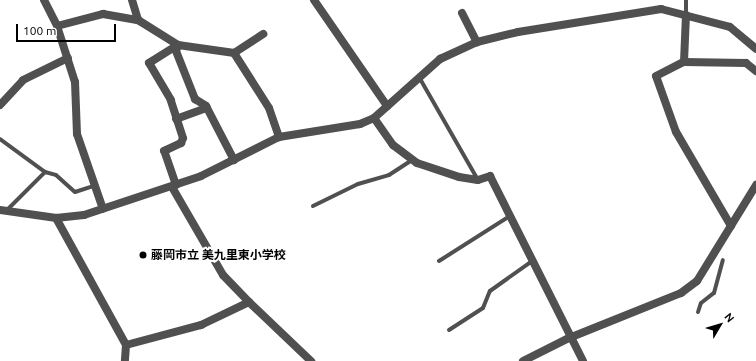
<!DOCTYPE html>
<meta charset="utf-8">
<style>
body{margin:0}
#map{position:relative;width:756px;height:361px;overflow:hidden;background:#fff;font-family:Ubuntu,"Noto Sans JP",sans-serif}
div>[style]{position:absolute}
.service>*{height:4px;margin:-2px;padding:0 2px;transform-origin:2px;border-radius:2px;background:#505050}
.minor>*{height:8px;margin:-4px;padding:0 4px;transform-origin:4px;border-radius:4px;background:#505050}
.dots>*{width:11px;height:11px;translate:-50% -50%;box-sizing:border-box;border:2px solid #fff;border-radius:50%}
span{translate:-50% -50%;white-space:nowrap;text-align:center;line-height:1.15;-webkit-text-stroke:4px #fff;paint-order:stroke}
.poi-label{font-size:12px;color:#000;font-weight:700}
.left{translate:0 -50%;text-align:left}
.north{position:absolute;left:700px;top:305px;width:40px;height:40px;-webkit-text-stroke:3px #fff;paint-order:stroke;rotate:52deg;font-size:11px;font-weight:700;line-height:16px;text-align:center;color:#000}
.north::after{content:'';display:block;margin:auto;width:14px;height:18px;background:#000;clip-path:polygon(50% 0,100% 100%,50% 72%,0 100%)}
.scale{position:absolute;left:16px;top:24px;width:100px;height:18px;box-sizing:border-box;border:2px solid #000;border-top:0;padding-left:5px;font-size:12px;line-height:14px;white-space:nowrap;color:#000;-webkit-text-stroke:3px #fff;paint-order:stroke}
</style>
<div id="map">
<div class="service">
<div style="left:686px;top:15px;width:15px;rotate:-90deg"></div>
<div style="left:419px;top:77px;width:119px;rotate:60.2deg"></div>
<div style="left:0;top:139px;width:56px;rotate:36.3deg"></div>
<div style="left:313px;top:206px;width:50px;rotate:-26.1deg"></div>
<div style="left:358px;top:184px;width:32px;rotate:-16deg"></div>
<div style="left:389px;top:175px;width:27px;rotate:-33deg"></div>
<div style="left:7px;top:210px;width:54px;rotate:-45deg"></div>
<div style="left:45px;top:172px;width:11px;rotate:15deg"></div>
<div style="left:56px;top:175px;width:25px;rotate:42deg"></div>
<div style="left:75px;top:192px;width:19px;rotate:-18deg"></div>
<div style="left:439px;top:261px;width:84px;rotate:-32.4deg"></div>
<div style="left:698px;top:312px;width:9px;rotate:-72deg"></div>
<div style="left:701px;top:303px;width:16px;rotate:-38deg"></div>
<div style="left:714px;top:293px;width:34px;rotate:-75deg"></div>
<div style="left:449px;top:330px;width:40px;rotate:-32.9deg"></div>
<div style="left:483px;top:308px;width:18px;rotate:-68deg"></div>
<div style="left:490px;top:291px;width:52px;rotate:-35.5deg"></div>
</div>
<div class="minor">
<div style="left:44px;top:0;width:29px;rotate:63deg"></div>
<div style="left:57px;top:26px;width:59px;rotate:72.2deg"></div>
<div style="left:75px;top:82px;width:52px;rotate:87.8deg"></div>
<div style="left:77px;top:134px;width:79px;rotate:70.9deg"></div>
<div style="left:132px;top:0;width:21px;rotate:73deg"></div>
<div style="left:314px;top:0;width:129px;rotate:55.4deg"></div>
<div style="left:462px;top:13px;width:33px;rotate:63deg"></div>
<div style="left:57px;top:26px;width:48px;rotate:-14.6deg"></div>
<div style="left:103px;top:14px;width:36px;rotate:10deg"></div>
<div style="left:138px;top:20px;width:47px;rotate:32deg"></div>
<div style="left:178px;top:45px;width:57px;rotate:8.1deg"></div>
<div style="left:234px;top:53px;width:35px;rotate:-33deg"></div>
<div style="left:178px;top:45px;width:6px;rotate:108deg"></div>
<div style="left:176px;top:51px;width:52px;rotate:68.4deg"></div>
<div style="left:195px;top:99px;width:13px;rotate:32deg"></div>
<div style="left:206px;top:106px;width:61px;rotate:62.6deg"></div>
<div style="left:234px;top:53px;width:65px;rotate:57.5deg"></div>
<div style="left:269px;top:108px;width:31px;rotate:71deg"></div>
<div style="left:684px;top:62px;width:47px;rotate:-87.6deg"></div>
<div style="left:0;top:105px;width:34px;rotate:-47deg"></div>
<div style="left:23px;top:80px;width:50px;rotate:-26.1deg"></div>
<div style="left:374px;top:118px;width:33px;rotate:55deg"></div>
<div style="left:393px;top:145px;width:30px;rotate:37deg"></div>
<div style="left:417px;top:163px;width:44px;rotate:18.4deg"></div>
<div style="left:459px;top:177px;width:19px;rotate:9deg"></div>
<div style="left:478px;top:180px;width:13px;rotate:-18deg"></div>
<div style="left:490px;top:176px;width:207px;rotate:63.3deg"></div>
<div style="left:176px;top:119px;width:33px;rotate:-20deg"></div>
<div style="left:176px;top:185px;width:36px;rotate:-109deg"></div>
<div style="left:164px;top:151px;width:19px;rotate:-25deg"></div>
<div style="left:181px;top:143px;width:5px;rotate:-68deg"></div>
<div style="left:183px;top:138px;width:40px;rotate:-108deg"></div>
<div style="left:171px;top:100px;width:43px;rotate:-120.7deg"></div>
<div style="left:149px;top:63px;width:34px;rotate:-32deg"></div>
<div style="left:0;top:210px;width:57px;rotate:8.1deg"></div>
<div style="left:56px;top:218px;width:28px;rotate:-6deg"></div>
<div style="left:84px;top:215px;width:123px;rotate:-18.4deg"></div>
<div style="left:201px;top:176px;width:87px;rotate:-26.6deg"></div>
<div style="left:279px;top:137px;width:82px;rotate:-9.1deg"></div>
<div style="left:360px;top:124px;width:15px;rotate:-23deg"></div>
<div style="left:374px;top:118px;width:89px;rotate:-41.8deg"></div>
<div style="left:440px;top:59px;width:41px;rotate:-24.7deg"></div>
<div style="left:477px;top:42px;width:42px;rotate:-13.7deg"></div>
<div style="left:518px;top:32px;width:145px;rotate:-9.1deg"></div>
<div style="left:661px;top:9px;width:71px;rotate:14.6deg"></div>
<div style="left:730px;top:27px;width:34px;rotate:40deg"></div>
<div style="left:56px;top:218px;width:145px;rotate:61.1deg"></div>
<div style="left:126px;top:345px;width:16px;rotate:94deg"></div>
<div style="left:731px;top:226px;width:109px;rotate:-120.3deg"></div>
<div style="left:676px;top:132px;width:59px;rotate:-109.7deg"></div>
<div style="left:656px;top:76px;width:31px;rotate:-27deg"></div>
<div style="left:684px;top:62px;width:62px;rotate:0.9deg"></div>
<div style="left:746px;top:63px;width:13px;rotate:39deg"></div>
<div style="left:249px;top:302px;width:86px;rotate:43.6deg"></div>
<div style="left:126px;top:345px;width:78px;rotate:-14.9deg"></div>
<div style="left:201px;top:325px;width:53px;rotate:-25.6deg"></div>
<div style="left:249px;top:302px;width:37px;rotate:-134deg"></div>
<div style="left:223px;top:275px;width:102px;rotate:-120.1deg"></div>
<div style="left:523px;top:361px;width:51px;rotate:-26.6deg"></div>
<div style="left:569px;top:338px;width:121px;rotate:-21.9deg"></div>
<div style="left:681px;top:293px;width:20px;rotate:-37deg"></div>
<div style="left:697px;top:281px;width:113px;rotate:-58.4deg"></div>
</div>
<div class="dots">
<div style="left:143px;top:255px;background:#000"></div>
</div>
<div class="poi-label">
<span class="left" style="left:151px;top:255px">藤岡市立 美九里東小学校</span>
</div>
<div class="north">N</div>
<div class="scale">100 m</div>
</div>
